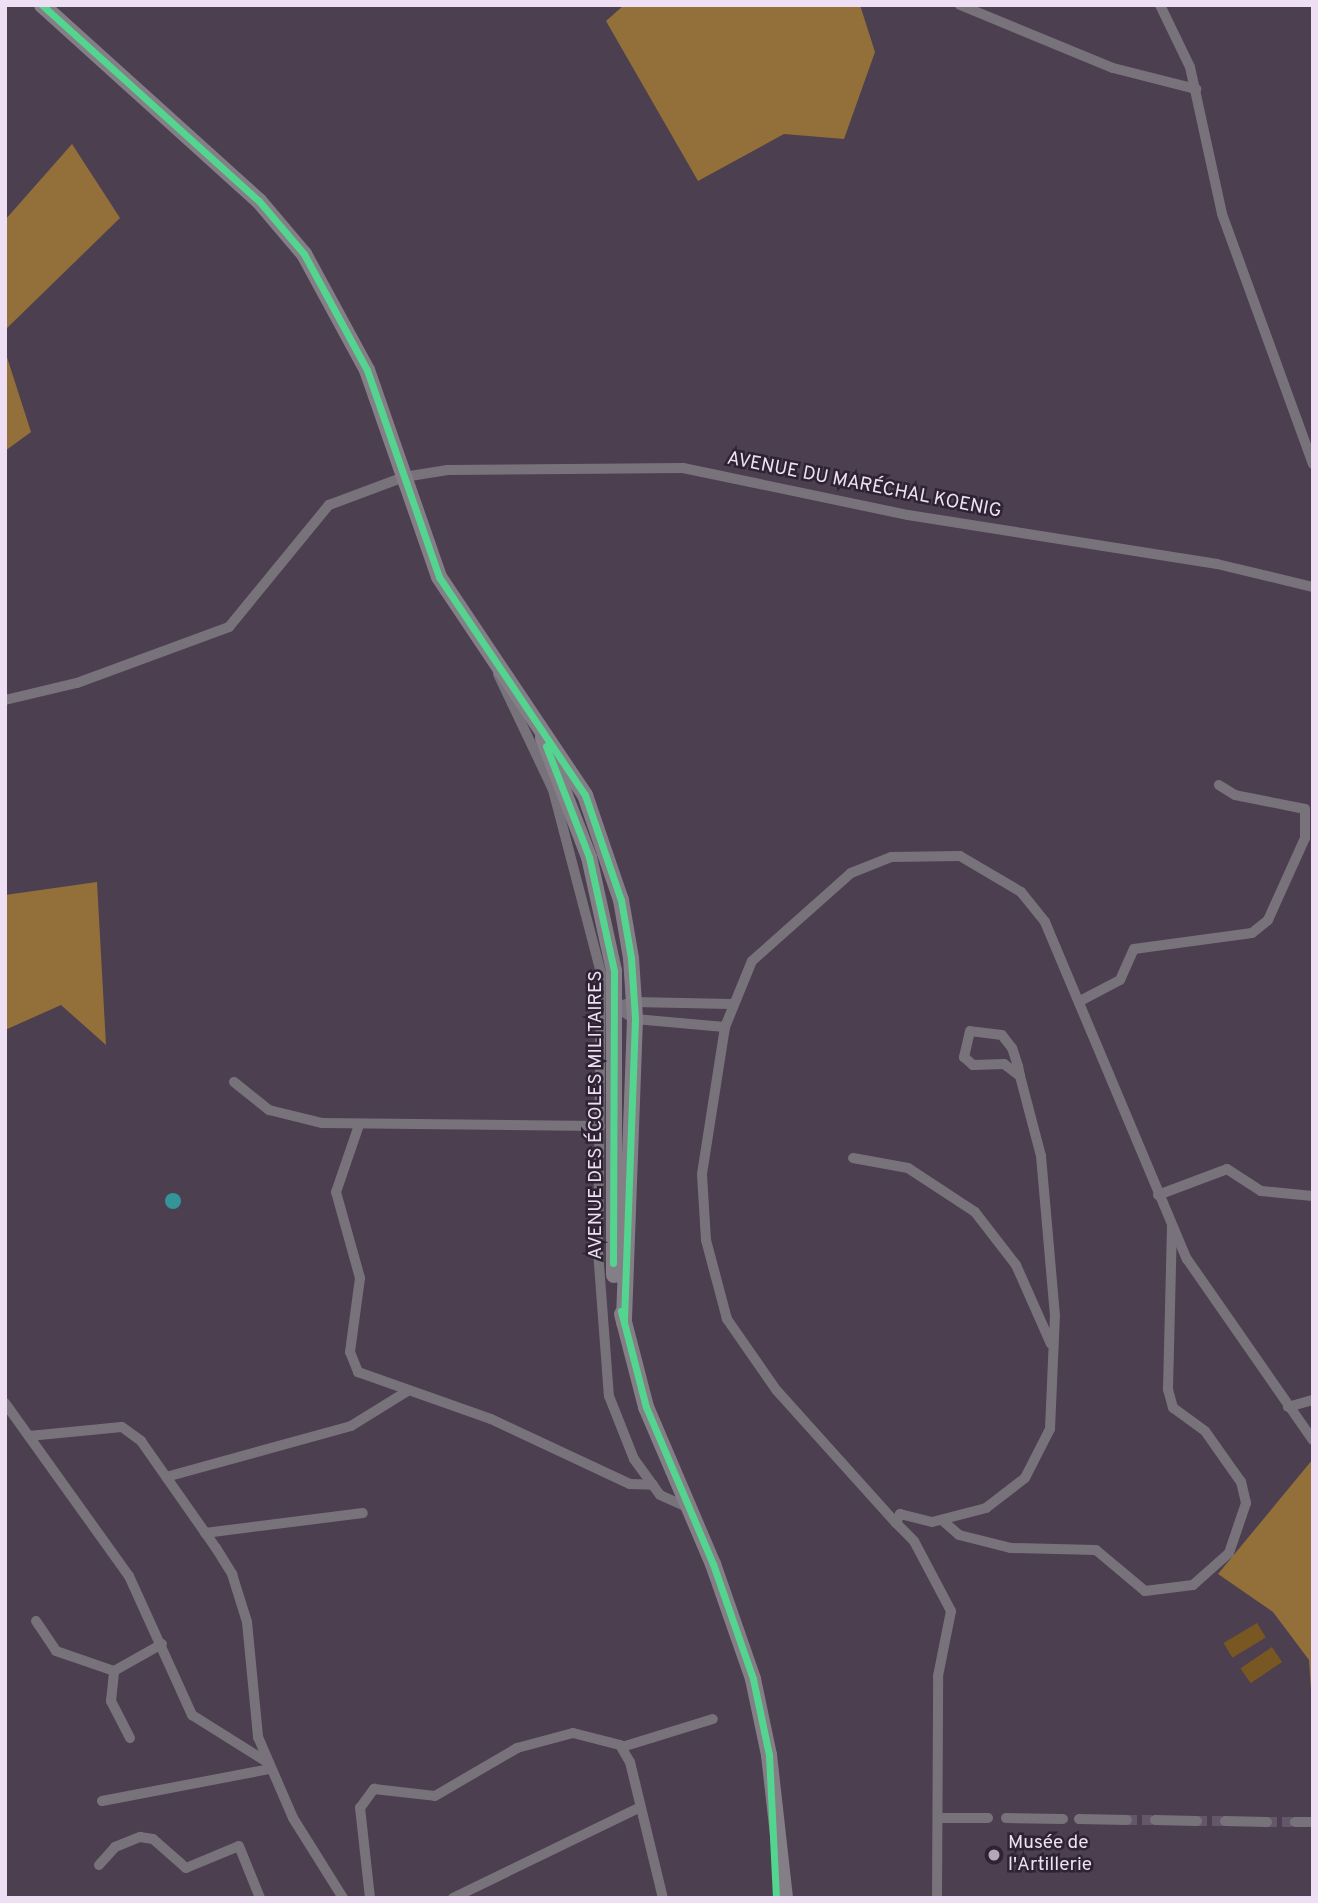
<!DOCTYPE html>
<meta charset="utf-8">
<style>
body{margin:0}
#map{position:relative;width:1318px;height:1903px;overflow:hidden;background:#4c3f50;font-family:Overpass,sans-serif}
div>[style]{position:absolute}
.green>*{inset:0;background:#795723;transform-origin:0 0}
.forest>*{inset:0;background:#936f3a}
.water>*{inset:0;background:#349598}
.round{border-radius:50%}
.street-tunnel>*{height:10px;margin-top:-5px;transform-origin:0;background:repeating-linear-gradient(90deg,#645769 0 10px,transparent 0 15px)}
.street>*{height:10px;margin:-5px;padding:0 5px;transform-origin:5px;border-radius:5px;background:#78737a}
.secondary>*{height:16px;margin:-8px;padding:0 8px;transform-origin:8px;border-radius:8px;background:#847f86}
.cycleway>*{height:7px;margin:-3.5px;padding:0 3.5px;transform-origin:3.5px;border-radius:3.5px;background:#53d58f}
.dots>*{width:19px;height:19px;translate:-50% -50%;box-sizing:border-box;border:4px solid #2e2333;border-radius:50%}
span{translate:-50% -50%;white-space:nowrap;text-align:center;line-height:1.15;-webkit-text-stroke:5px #2e2333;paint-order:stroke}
.street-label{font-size:19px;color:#eedff4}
.poi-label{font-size:19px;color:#eedff4}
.left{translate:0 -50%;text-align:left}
.frame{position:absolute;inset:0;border:7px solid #eedff4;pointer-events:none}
</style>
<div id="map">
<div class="green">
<div style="left:1257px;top:1623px;width:17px;height:39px;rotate:59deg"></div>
<div style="left:1272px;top:1647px;width:18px;height:38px;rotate:56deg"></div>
</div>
<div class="forest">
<div style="clip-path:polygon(624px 5px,860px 5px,875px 52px,844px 139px,784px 134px,698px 181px,606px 21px)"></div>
<div style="clip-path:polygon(72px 144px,120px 218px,5px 330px,5px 220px)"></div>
<div style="clip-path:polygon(5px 351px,31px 432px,5px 451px)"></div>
<div style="clip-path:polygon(97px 882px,106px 1045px,61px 1005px,5px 1030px,5px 895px)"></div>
<div style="clip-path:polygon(1313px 1459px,1313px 1720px,1309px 1660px,1273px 1612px,1218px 1574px)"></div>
</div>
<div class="water">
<div class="round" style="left:165px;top:1193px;width:16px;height:16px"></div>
</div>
<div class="street-tunnel">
<div style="left:1127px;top:1820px;width:28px"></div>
<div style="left:1197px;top:1821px;width:28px"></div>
<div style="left:1267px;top:1822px;width:28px"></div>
</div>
<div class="street">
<div style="left:960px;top:5px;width:165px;rotate:22.4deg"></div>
<div style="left:1113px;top:68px;width:86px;rotate:14.2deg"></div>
<div style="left:1160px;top:5px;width:69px;rotate:64.2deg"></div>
<div style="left:1190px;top:67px;width:150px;rotate:77.7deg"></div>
<div style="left:1222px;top:214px;width:266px;rotate:70deg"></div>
<div style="left:498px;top:674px;width:128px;rotate:64.6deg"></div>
<div style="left:553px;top:790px;width:189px;rotate:75.3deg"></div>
<div style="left:601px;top:973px;width:278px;rotate:90.6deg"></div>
<div style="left:598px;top:1251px;width:145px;rotate:85.7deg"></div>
<div style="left:609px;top:1396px;width:68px;rotate:68.4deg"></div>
<div style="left:634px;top:1459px;width:44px;rotate:54.2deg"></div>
<div style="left:660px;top:1495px;width:30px;rotate:24deg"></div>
<div style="left:5px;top:700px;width:74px;rotate:-13.3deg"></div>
<div style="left:77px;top:683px;width:162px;rotate:-20.2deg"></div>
<div style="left:229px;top:627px;width:158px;rotate:-50.7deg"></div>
<div style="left:329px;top:505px;width:80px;rotate:-20.5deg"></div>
<div style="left:404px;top:477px;width:44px;rotate:-9.2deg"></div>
<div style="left:447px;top:470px;width:236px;rotate:-0.5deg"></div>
<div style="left:683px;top:468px;width:230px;rotate:11.8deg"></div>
<div style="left:908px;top:515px;width:313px;rotate:9deg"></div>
<div style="left:1217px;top:564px;width:99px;rotate:13.5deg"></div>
<div style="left:1080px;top:1001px;width:45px;rotate:-27.7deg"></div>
<div style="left:1120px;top:980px;width:34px;rotate:-66deg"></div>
<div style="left:1134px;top:949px;width:119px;rotate:-7.7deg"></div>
<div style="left:1252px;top:933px;width:21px;rotate:-39deg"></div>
<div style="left:1268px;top:920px;width:90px;rotate:-65.7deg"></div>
<div style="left:1305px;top:838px;width:29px;rotate:-90deg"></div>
<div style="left:1305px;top:809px;width:71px;rotate:-168.7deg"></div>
<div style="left:1235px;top:795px;width:19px;rotate:-148deg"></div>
<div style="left:615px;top:1007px;width:20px;rotate:-15deg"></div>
<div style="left:634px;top:1002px;width:97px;rotate:1.2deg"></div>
<div style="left:615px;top:1007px;width:23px;rotate:31deg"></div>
<div style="left:635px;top:1019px;width:90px;rotate:5.1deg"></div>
<div style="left:234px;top:1082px;width:45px;rotate:38.7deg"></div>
<div style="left:269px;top:1110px;width:55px;rotate:13.8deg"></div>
<div style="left:322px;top:1123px;width:278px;rotate:0.6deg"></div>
<div style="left:359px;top:1125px;width:71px;rotate:108.9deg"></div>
<div style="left:336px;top:1192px;width:89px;rotate:74.4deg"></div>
<div style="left:360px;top:1278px;width:75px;rotate:97.7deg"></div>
<div style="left:350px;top:1352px;width:22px;rotate:68deg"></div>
<div style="left:358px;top:1372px;width:141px;rotate:19.5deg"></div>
<div style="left:491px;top:1419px;width:153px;rotate:25.1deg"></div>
<div style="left:630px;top:1484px;width:23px;rotate:2deg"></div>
<div style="left:853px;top:1158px;width:56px;rotate:10.3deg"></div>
<div style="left:908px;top:1168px;width:80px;rotate:33.3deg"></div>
<div style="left:975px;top:1212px;width:67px;rotate:52.3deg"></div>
<div style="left:1016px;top:1265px;width:86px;rotate:66.1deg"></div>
<div style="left:1158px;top:1195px;width:74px;rotate:-20.6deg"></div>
<div style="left:1227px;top:1169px;width:40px;rotate:32.9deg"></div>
<div style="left:1261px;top:1191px;width:52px;rotate:5.5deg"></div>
<div style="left:5px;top:1403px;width:213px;rotate:54.4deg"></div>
<div style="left:129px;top:1576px;width:153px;rotate:65.6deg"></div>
<div style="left:192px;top:1715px;width:89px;rotate:32.1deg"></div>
<div style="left:1288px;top:1407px;width:26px;rotate:-16deg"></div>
<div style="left:29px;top:1436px;width:93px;rotate:-5.5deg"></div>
<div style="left:122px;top:1427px;width:24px;rotate:36deg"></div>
<div style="left:141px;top:1441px;width:131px;rotate:55deg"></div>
<div style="left:216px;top:1548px;width:31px;rotate:58deg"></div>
<div style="left:232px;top:1574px;width:50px;rotate:72.6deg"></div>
<div style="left:247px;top:1622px;width:116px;rotate:84.5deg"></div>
<div style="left:258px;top:1737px;width:88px;rotate:66.6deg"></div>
<div style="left:293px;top:1818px;width:94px;rotate:58deg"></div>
<div style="left:166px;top:1477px;width:192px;rotate:-15.4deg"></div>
<div style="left:351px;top:1426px;width:68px;rotate:-31.8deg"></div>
<div style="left:943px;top:1521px;width:21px;rotate:41deg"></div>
<div style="left:959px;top:1535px;width:54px;rotate:14deg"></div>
<div style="left:1011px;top:1548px;width:85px;rotate:1.3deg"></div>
<div style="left:1096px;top:1550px;width:64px;rotate:39.9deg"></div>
<div style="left:1145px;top:1591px;width:48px;rotate:-7.1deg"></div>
<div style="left:1193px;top:1585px;width:48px;rotate:-41.6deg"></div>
<div style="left:1229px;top:1553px;width:53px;rotate:-71.2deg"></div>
<div style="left:1246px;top:1503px;width:22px;rotate:-103deg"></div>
<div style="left:1241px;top:1482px;width:62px;rotate:-125.2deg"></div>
<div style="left:1205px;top:1431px;width:39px;rotate:-144deg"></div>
<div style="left:1173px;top:1408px;width:20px;rotate:-105deg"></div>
<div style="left:1168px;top:1389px;width:163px;rotate:-88.6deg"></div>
<div style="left:896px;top:1523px;width:178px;rotate:-132deg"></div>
<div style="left:777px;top:1391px;width:88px;rotate:-124.8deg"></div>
<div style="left:727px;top:1319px;width:82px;rotate:-104.9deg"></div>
<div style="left:706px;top:1240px;width:66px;rotate:-93.5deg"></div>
<div style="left:702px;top:1174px;width:149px;rotate:-81.1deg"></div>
<div style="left:725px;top:1027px;width:71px;rotate:-67.8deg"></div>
<div style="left:752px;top:961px;width:132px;rotate:-41.6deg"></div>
<div style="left:851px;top:873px;width:43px;rotate:-21.8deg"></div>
<div style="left:891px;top:857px;width:69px;rotate:-0.8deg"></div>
<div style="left:960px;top:856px;width:71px;rotate:30.5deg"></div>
<div style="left:1021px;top:892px;width:38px;rotate:51deg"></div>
<div style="left:1045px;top:922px;width:366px;rotate:67.2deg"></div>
<div style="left:1187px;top:1259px;width:221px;rotate:55.2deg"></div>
<div style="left:205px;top:1533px;width:159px;rotate:-7.2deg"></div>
<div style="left:36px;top:1621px;width:36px;rotate:56deg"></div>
<div style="left:56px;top:1651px;width:61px;rotate:19deg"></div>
<div style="left:130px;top:1738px;width:42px;rotate:-117.2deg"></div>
<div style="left:111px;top:1701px;width:30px;rotate:-84deg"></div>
<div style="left:114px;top:1671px;width:55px;rotate:-29.4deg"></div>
<div style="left:622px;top:1747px;width:95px;rotate:-17.1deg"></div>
<div style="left:102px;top:1801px;width:171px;rotate:-10.8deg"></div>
<div style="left:938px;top:1818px;width:50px"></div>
<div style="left:1006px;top:1818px;width:57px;rotate:1deg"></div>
<div style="left:1079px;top:1819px;width:48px;rotate:1.2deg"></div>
<div style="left:1155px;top:1820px;width:42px;rotate:1.4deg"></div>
<div style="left:1225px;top:1821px;width:42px;rotate:1.4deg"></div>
<div style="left:1295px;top:1822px;width:18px"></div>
<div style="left:99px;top:1865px;width:24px;rotate:-48deg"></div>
<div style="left:115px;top:1847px;width:27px;rotate:-22deg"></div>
<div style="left:140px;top:1837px;width:13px;rotate:9deg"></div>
<div style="left:153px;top:1839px;width:44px;rotate:41.3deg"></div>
<div style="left:186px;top:1868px;width:57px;rotate:-22.5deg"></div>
<div style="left:239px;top:1846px;width:56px;rotate:68deg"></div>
<div style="left:370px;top:1898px;width:91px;rotate:-96.3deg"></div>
<div style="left:360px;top:1808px;width:24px;rotate:-54deg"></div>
<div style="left:374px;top:1789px;width:61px;rotate:6.5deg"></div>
<div style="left:435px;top:1796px;width:95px;rotate:-30.3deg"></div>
<div style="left:517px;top:1748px;width:58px;rotate:-15deg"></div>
<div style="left:573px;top:1733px;width:49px;rotate:14.3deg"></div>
<div style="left:620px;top:1745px;width:20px;rotate:60deg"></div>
<div style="left:630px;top:1762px;width:140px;rotate:76.4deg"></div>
<div style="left:453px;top:1898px;width:208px;rotate:-25.9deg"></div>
<div style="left:937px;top:1898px;width:222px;rotate:-89.7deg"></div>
<div style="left:938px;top:1676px;width:66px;rotate:-78.7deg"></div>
<div style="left:951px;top:1611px;width:79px;rotate:-117.9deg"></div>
<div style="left:914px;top:1541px;width:25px;rotate:-135deg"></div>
<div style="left:896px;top:1523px;width:10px;rotate:-66deg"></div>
<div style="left:900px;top:1514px;width:33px;rotate:14deg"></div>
<div style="left:932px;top:1522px;width:56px;rotate:-14.5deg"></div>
<div style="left:986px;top:1508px;width:49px;rotate:-37.6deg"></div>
<div style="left:1025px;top:1478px;width:55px;rotate:-63deg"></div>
<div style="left:1050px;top:1429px;width:113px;rotate:-87.5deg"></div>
<div style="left:1055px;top:1316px;width:161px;rotate:-95deg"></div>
<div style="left:1041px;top:1156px;width:83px;rotate:-104.7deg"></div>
<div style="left:1020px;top:1076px;width:10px;rotate:-101deg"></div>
<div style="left:1018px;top:1066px;width:19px;rotate:-108deg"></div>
<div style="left:1012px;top:1048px;width:16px;rotate:-128deg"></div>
<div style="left:1002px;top:1035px;width:32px;rotate:-173deg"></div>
<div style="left:970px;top:1031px;width:27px;rotate:103deg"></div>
<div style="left:964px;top:1057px;width:12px;rotate:42deg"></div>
<div style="left:973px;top:1065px;width:31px;rotate:-2deg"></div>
<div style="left:1004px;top:1064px;width:20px;rotate:37deg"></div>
</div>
<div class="secondary">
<div style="left:42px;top:5px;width:292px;rotate:42.1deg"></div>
<div style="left:259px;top:201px;width:70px;rotate:49.7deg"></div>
<div style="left:304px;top:254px;width:132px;rotate:61.5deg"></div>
<div style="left:367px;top:370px;width:219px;rotate:70.8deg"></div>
<div style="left:439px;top:577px;width:262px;rotate:56.2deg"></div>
<div style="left:585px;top:795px;width:111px;rotate:71.1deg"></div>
<div style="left:621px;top:900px;width:59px;rotate:80.2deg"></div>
<div style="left:631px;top:958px;width:61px;rotate:86.2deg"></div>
<div style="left:635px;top:1019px;width:303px;rotate:92.1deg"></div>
<div style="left:543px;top:738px;width:128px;rotate:68.9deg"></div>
<div style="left:589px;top:857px;width:117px;rotate:77.6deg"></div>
<div style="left:614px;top:971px;width:304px;rotate:90deg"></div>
<div style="left:622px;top:1314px;width:96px;rotate:75.5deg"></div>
<div style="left:646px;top:1407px;width:171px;rotate:66.9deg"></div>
<div style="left:713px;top:1564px;width:122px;rotate:70.8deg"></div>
<div style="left:753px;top:1679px;width:78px;rotate:78.1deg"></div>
<div style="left:769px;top:1755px;width:144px;rotate:83.6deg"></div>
</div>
<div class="cycleway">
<div style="left:42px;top:5px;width:292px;rotate:42.1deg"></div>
<div style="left:259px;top:201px;width:70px;rotate:49.7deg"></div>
<div style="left:304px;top:254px;width:132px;rotate:61.5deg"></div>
<div style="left:367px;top:370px;width:219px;rotate:70.8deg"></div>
<div style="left:439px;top:577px;width:262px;rotate:56.2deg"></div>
<div style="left:585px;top:795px;width:111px;rotate:71.1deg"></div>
<div style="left:621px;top:900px;width:59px;rotate:80.2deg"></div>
<div style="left:631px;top:958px;width:61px;rotate:86.2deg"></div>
<div style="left:635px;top:1019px;width:303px;rotate:92.1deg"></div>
<div style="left:546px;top:746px;width:119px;rotate:68.8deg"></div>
<div style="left:589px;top:857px;width:117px;rotate:77.6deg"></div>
<div style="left:614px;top:971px;width:292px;rotate:90.2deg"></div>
<div style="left:621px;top:1311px;width:99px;rotate:75.4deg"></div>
<div style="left:646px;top:1407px;width:171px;rotate:66.9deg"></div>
<div style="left:713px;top:1564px;width:122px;rotate:70.8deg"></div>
<div style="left:753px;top:1679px;width:78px;rotate:78.1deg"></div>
<div style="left:769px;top:1755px;width:143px;rotate:87.2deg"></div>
</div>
<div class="dots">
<div style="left:994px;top:1855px;background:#b5a7bb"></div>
</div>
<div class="street-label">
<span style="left:864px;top:486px;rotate:11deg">AVENUE DU MARÉCHAL KOENIG</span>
<span style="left:597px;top:1115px;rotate:-90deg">AVENUE DES ÉCOLES MILITAIRES</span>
</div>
<div class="poi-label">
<span class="left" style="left:1008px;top:1855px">Musée de<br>l'Artillerie</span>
</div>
<div class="frame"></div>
</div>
